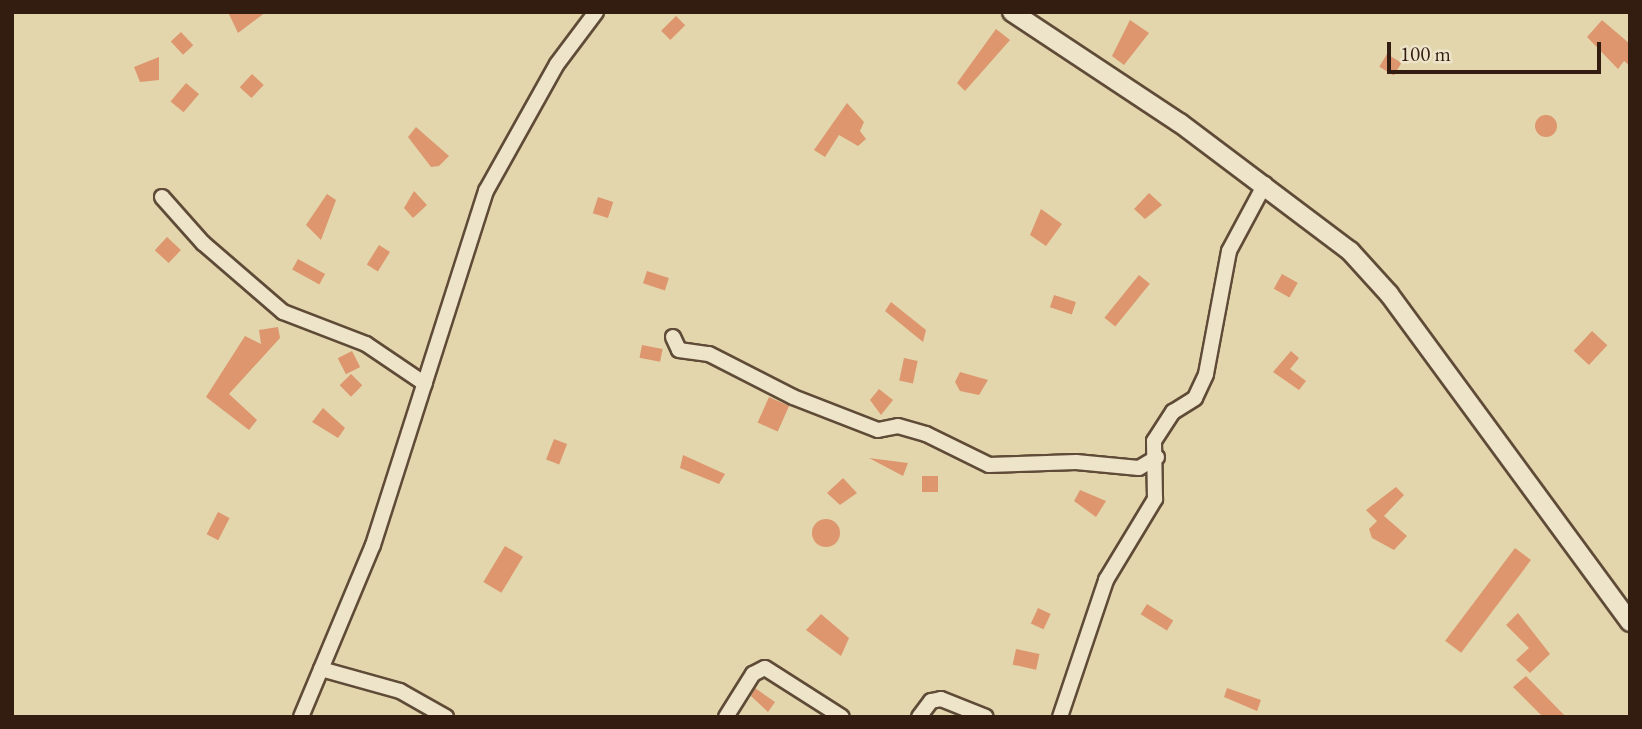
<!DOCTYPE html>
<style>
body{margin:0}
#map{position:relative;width:1642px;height:729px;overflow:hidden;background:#e3d6ad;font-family:"EB Garamond",serif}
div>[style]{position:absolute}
.building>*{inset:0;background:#dd966d;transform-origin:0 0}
.round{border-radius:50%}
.roads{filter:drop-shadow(2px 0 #5f4b37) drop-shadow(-2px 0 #5f4b37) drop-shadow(0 2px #5f4b37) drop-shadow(0 -2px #5f4b37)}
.minor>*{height:14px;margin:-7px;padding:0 7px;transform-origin:7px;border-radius:7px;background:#ede4ca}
.tertiary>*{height:18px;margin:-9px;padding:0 9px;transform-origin:9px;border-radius:9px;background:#ede4ca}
span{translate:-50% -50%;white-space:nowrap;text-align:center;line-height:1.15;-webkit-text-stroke:7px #ede4ca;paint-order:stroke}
.frame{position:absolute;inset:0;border:14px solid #331d10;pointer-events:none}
.scale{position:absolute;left:1387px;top:42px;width:214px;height:32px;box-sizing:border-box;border:4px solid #331d10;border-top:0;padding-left:9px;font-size:21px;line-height:24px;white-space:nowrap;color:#331d10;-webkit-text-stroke:5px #ede4ca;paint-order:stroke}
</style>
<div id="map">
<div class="building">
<div style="clip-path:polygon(228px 12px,266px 12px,238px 33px)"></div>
<div style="left:676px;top:16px;width:13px;height:21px;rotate:45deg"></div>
<div style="clip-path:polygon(1130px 20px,1149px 33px,1124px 65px,1112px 56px)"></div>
<div style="clip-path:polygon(1602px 20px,1630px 44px,1630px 66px,1624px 61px,1618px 69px,1587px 37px)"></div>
<div style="clip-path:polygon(996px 29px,1010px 40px,965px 91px,957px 83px)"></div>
<div style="left:181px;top:32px;width:18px;height:14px;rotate:47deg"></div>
<div style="left:1387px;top:54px;width:17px;height:15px;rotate:31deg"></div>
<div style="clip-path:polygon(159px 57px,159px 80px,140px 82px,134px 67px)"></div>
<div style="left:252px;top:74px;width:16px;height:18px;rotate:43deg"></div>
<div style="left:186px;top:83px;width:17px;height:24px;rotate:40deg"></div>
<div style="clip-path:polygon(847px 103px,864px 122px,860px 131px,866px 139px,858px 146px,839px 135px,825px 157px,814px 150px)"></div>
<div class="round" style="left:1535px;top:115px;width:22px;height:22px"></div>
<div style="clip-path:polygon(416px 127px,449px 156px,439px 166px,431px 167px,408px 137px)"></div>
<div style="clip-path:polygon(414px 191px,427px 205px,413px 218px,404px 208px)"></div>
<div style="clip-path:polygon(1149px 193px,1162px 205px,1145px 219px,1134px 209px)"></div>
<div style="clip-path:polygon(327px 194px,336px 200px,321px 240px,306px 225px)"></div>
<div style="left:598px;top:197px;width:16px;height:17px;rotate:18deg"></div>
<div style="clip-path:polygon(1041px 209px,1062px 224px,1046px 246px,1030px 235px)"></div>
<div style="left:167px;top:237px;width:19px;height:18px;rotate:43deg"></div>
<div style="left:379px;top:245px;width:13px;height:23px;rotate:32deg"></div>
<div style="left:298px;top:259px;width:31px;height:12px;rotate:29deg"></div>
<div style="left:647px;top:271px;width:23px;height:13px;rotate:18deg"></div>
<div style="left:1282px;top:274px;width:18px;height:17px;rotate:29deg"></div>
<div style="left:1139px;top:275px;width:14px;height:55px;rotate:39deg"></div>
<div style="left:1054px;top:295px;width:23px;height:13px;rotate:18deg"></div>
<div style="clip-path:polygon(891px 302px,926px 330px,923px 342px,885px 311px)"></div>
<div style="clip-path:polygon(278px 327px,280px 338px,229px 394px,257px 420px,249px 430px,206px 397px,245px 336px,261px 344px,259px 330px)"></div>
<div style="left:1592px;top:331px;width:21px;height:27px;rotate:43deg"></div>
<div style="left:642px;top:345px;width:21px;height:13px;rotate:11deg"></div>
<div style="left:352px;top:351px;width:18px;height:16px;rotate:63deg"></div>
<div style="clip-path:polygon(1291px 351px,1299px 358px,1290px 369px,1306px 381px,1299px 390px,1273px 372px)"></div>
<div style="left:904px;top:358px;width:14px;height:23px;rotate:12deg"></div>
<div style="clip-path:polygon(960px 372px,988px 380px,979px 395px,960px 391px,955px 382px)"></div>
<div style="left:351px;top:374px;width:16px;height:16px;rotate:45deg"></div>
<div style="clip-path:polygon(879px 389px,893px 400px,881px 415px,870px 400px)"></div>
<div style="left:769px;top:397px;width:22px;height:28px;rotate:24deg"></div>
<div style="clip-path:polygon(323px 408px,345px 428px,338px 438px,312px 422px)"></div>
<div style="left:554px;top:439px;width:14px;height:22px;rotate:21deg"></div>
<div style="clip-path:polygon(683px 455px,725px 474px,719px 484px,680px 468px)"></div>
<div style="clip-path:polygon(869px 458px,908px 463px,903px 476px)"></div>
<div style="left:922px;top:476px;width:16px;height:16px"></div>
<div style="clip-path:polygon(843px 478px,857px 493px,840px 505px,827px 493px)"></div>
<div style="clip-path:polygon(1396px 487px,1404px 495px,1384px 516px,1407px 536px,1394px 550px,1372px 538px,1369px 529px,1377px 521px,1366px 510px)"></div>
<div style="clip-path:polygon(1080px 490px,1106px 501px,1096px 517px,1074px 501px)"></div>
<div style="left:218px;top:512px;width:13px;height:25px;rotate:27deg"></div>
<div class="round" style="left:812px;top:519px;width:28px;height:28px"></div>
<div style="left:505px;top:546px;width:21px;height:42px;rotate:31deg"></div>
<div style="left:1515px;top:548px;width:20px;height:116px;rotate:37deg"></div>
<div style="left:1147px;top:604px;width:31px;height:12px;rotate:32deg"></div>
<div style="left:1038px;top:608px;width:14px;height:17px;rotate:25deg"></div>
<div style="clip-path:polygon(1518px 613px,1550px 654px,1530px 673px,1516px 660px,1529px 648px,1506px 625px)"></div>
<div style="clip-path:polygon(821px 614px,849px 638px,841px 656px,806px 630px)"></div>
<div style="left:1016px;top:649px;width:24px;height:16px;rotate:12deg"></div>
<div style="clip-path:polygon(1526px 676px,1566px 717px,1543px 717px,1513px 687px)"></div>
<div style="clip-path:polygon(755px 688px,775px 702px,768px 712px,751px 696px)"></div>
<div style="clip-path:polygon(1227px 688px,1261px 700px,1257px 711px,1224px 697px)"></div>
</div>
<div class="roads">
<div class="minor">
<div style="left:162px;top:197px;width:62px;rotate:48.3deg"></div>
<div style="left:203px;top:243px;width:106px;rotate:40.8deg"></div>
<div style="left:283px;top:312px;width:89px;rotate:21.1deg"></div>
<div style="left:366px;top:344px;width:71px;rotate:34.1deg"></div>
<div style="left:673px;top:337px;width:14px;rotate:65deg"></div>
<div style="left:679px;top:350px;width:30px;rotate:8deg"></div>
<div style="left:709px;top:354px;width:94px;rotate:27.1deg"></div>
<div style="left:793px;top:397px;width:91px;rotate:21.2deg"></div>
<div style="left:878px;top:430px;width:20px;rotate:-11deg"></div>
<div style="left:898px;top:426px;width:29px;rotate:16deg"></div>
<div style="left:926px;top:434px;width:70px;rotate:26.2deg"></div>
<div style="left:989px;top:465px;width:87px;rotate:-2deg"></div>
<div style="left:1076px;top:462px;width:63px;rotate:5.4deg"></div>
<div style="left:1139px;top:468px;width:21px;rotate:-31deg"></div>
<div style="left:321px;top:669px;width:82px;rotate:15.6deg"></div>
<div style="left:400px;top:691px;width:53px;rotate:29.5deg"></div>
<div style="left:301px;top:717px;width:186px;rotate:-67.3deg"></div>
<div style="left:373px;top:545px;width:372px;rotate:-72.3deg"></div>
<div style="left:486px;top:191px;width:145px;rotate:-60.8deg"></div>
<div style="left:557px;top:64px;width:65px;rotate:-53.1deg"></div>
<div style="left:726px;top:717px;width:51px;rotate:-57.9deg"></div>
<div style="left:753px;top:674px;width:13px;rotate:-27deg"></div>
<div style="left:765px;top:668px;width:91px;rotate:32.5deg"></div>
<div style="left:919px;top:717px;width:20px;rotate:-53deg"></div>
<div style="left:931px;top:701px;width:10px;rotate:-11deg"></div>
<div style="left:941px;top:699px;width:48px;rotate:21.8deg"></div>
<div style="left:1060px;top:717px;width:145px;rotate:-71.4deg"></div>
<div style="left:1106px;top:580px;width:95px;rotate:-58.8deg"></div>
<div style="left:1155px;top:499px;width:58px;rotate:-91deg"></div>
<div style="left:1154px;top:441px;width:35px;rotate:-57deg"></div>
<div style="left:1173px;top:412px;width:26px;rotate:-32deg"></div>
<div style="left:1195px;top:398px;width:26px;rotate:-65deg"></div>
<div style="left:1206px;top:374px;width:125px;rotate:-79.4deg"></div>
<div style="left:1229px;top:251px;width:76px;rotate:-61.8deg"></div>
</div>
<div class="tertiary">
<div style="left:1012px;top:12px;width:201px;rotate:33.5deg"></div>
<div style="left:1180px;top:123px;width:213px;rotate:37deg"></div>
<div style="left:1350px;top:251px;width:58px;rotate:47.8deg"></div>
<div style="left:1389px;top:294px;width:407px;rotate:53.7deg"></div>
</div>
</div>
<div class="frame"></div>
<div class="scale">100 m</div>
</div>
